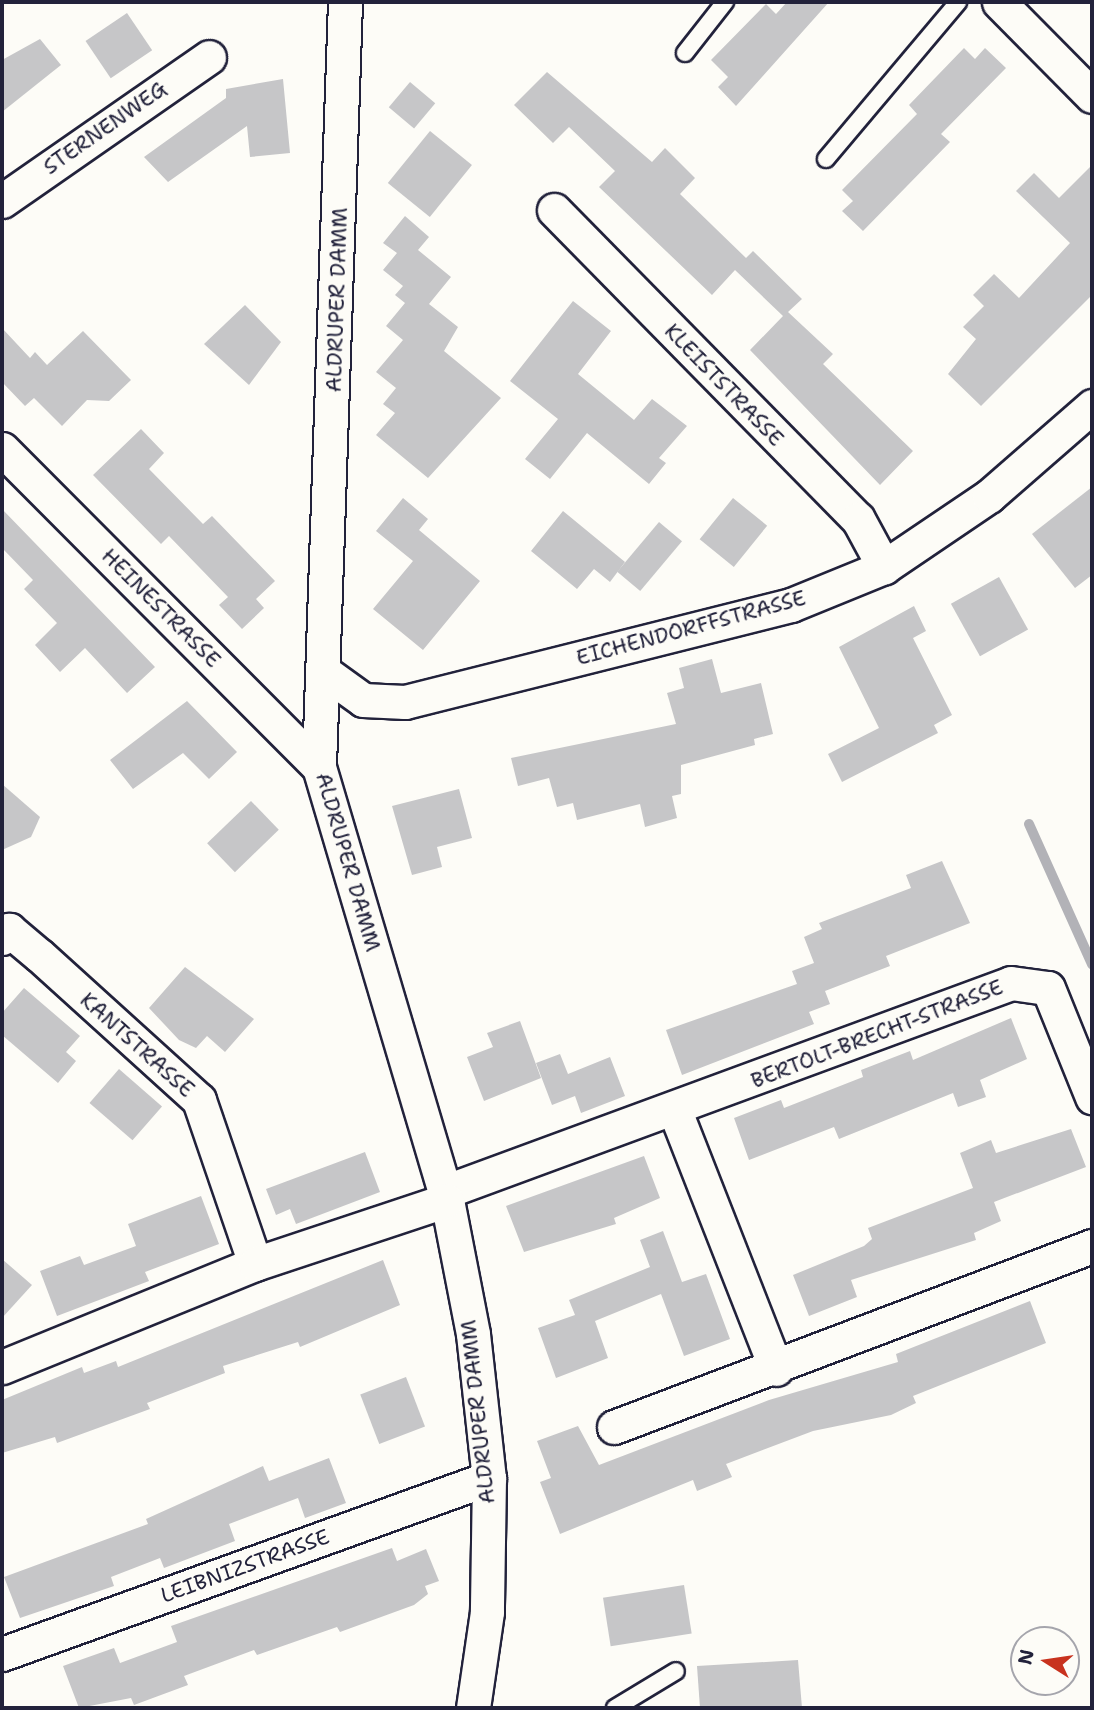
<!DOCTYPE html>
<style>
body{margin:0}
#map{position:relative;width:1094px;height:1710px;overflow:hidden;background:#fdfcf7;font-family:"Shantell Sans",sans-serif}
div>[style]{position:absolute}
.stream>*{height:10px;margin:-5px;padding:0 5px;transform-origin:5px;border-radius:5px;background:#b2b2b7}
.building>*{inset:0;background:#c6c6c8;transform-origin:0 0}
.roads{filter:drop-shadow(2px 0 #22223b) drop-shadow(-2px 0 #22223b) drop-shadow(0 2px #22223b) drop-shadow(0 -2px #22223b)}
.service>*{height:16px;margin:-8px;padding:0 8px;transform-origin:8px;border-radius:8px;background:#fdfcf7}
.minor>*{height:33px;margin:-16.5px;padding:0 16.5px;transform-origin:16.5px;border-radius:16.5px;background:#fdfcf7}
span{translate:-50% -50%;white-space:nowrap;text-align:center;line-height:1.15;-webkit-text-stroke:6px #fdfcf7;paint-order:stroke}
.street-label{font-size:21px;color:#22223b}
.frame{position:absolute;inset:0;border:4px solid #22223b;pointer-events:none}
.north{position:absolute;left:1010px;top:1626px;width:70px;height:70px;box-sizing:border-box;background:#fdfcf7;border:2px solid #a5a5ac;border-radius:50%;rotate:282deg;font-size:19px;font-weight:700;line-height:28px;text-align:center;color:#22223b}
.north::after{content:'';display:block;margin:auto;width:24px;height:32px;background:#c8321e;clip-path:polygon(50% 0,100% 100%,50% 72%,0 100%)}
</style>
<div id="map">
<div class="stream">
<div style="left:1029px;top:824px;width:154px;rotate:65.8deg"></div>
</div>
<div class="building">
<div style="clip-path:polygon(787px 2px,829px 2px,736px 106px,718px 87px,728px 77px,711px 60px,766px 4px,776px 14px)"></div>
<div style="left:127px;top:13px;width:45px;height:50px;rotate:56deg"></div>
<div style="clip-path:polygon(40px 39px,61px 65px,2px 112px,2px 60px)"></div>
<div style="clip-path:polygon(964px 48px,975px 59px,985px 48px,1006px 68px,941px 134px,950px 142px,863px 231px,842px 211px,853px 201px,842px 190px,917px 114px,909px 105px)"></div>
<div style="clip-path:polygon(547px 72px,652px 162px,665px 148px,695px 178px,680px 194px,746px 258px,753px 251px,802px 299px,788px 312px,833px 354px,823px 364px,913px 451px,880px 485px,750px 350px,783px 316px,735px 270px,712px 295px,599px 187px,615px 171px,569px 127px,553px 143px,514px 105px)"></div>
<div style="clip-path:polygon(283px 79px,290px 153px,250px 157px,247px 126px,168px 182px,144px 157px,226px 98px,226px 89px)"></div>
<div style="left:410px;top:82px;width:33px;height:33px;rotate:40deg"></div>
<div style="left:430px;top:131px;width:54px;height:67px;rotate:39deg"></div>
<div style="clip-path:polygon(1092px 165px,1092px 295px,981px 406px,948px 374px,976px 339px,963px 327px,984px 306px,973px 295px,994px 274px,1019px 298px,1070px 243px,1016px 191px,1034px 173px,1059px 198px)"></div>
<div style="clip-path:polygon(405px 216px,429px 237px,418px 250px,451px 277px,429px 304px,458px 327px,444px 351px,501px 398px,428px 478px,376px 435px,395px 413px,383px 404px,396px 388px,376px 372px,403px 340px,386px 326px,405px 303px,395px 295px,403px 286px,383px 270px,397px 253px,383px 243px)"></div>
<div style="clip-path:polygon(573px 301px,611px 331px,578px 374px,634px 420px,652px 399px,687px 426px,659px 458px,666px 463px,649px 484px,587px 433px,550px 479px,525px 459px,558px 419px,510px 381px)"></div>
<div style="clip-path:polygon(245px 305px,281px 342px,249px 385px,204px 344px)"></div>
<div style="clip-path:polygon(2px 328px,30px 358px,35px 352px,47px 365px,83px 331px,131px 380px,109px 401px,87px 400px,62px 426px,34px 398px,25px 406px,2px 382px)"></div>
<div style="clip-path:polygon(141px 429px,164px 453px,149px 469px,203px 524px,212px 516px,275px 581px,256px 599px,264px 608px,242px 629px,219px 605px,228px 597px,169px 536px,161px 544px,93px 475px)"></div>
<div style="clip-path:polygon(1092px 487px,1092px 575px,1075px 588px,1032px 534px)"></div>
<div style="clip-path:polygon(403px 498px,428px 519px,419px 530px,480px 581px,423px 650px,373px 609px,413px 561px,376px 531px)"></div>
<div style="left:733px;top:498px;width:44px;height:53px;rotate:39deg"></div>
<div style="clip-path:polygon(2px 509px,155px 667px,127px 693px,85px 648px,60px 672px,35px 645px,57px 623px,24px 589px,33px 580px,2px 548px)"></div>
<div style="clip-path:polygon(563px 511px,625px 562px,610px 582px,594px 569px,577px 589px,531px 551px)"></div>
<div style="left:659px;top:522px;width:30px;height:65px;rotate:40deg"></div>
<div style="left:999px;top:577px;width:60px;height:55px;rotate:61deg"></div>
<div style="clip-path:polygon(914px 606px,926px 631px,913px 638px,952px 715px,934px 725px,938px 733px,842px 782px,828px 754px,879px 728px,839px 647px)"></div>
<div style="clip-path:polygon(712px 659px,721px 693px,761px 683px,773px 734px,754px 739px,755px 745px,681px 765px,681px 794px,672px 796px,677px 818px,645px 827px,640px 804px,577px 820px,573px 803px,557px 807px,549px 778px,518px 786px,511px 758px,676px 724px,667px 693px,684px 688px,679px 668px)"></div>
<div style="clip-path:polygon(187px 701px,237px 752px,209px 779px,183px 753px,133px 789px,110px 760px)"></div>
<div style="clip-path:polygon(2px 784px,40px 817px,31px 837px,2px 850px)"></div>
<div style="clip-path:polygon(459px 789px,472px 838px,437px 847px,442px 867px,412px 875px,392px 806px)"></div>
<div style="left:251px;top:801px;width:40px;height:61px;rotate:46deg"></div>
<div style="clip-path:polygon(942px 861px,970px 923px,886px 956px,890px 966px,825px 991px,830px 1004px,809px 1012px,814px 1024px,682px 1075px,666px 1030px,797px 984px,792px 971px,814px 963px,804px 937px,822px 929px,819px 923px,911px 888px,906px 875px)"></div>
<div style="clip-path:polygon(185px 967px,254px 1019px,225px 1052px,207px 1036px,196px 1048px,179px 1040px,149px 1008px)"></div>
<div style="clip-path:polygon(24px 988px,80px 1036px,66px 1052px,76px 1061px,58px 1083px,2px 1035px,2px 1013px)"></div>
<div style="clip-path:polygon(1011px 1018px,1027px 1059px,980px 1080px,986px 1097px,958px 1107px,953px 1093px,839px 1139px,834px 1127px,749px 1160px,734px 1118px,781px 1100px,784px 1108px,863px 1077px,861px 1070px,910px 1051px,913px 1060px)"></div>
<div style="clip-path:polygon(520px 1021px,541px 1078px,484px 1101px,467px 1057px,493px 1047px,487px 1033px)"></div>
<div style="clip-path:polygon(560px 1054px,568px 1074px,610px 1057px,625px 1096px,581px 1113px,575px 1096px,552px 1105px,536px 1063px)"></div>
<div style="left:119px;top:1069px;width:57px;height:45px;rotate:41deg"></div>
<div style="clip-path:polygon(1071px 1129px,1086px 1167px,994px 1202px,1001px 1221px,974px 1233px,976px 1240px,851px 1280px,857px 1297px,809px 1316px,793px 1275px,864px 1246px,872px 1239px,868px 1228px,973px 1188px,960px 1153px,991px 1140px,996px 1153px)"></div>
<div style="clip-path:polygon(365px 1152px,380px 1192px,296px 1224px,290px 1209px,276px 1215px,266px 1189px)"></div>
<div style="clip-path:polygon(644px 1156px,660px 1198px,614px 1218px,616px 1224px,524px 1252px,506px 1206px)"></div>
<div style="clip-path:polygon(201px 1196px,219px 1244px,145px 1272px,149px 1281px,57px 1316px,40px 1271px,80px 1256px,84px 1265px,136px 1246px,128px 1224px)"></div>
<div style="clip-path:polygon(663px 1231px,682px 1282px,706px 1274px,730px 1339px,684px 1356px,661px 1294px,595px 1321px,608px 1358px,556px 1378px,538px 1328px,575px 1315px,569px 1300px,650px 1267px,640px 1240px)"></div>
<div style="clip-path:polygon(2px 1259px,32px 1285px,2px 1318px)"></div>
<div style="clip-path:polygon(383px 1260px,400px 1305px,300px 1347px,298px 1342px,223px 1366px,225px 1373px,147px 1403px,150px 1409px,57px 1443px,55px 1437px,2px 1453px,2px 1400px,82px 1367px,84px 1373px,116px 1361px,118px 1367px)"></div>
<div style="clip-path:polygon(1030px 1301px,1046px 1343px,913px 1396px,916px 1403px,891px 1415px,813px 1431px,726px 1464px,732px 1477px,697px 1491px,693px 1480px,560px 1534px,540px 1482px,551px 1478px,537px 1441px,578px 1426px,599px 1465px,769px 1400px,898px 1362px,896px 1354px)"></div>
<div style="left:406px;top:1377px;width:53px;height:49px;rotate:69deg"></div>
<div style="clip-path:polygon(329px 1458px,346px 1503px,305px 1518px,298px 1498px,229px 1524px,235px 1541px,164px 1568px,160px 1558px,111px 1577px,114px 1586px,20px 1618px,4px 1577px,148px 1524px,146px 1519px,263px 1466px,269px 1481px)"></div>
<div style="clip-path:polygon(392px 1548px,397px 1561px,426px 1549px,439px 1581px,425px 1586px,428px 1594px,414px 1605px,340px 1632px,337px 1627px,257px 1655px,254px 1650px,184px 1676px,188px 1685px,134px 1705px,131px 1698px,79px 1708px,63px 1666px,114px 1648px,120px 1663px,177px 1642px,171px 1626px)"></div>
<div style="left:684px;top:1585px;width:49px;height:82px;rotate:81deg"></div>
<div style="clip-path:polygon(798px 1660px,802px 1708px,700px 1708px,697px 1666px)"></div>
</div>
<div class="roads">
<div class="service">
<div style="left:685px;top:53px;width:65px;rotate:-51.9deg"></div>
<div style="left:826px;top:159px;width:205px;rotate:-49.9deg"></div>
<div style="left:615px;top:1708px;width:71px;rotate:-31.2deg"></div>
</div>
<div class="minor">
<div style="left:345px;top:2px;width:765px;rotate:91.95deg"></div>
<div style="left:319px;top:767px;width:452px;rotate:73.5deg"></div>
<div style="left:447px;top:1200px;width:136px;rotate:79deg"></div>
<div style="left:473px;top:1334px;width:145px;rotate:83.7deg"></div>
<div style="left:489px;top:1478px;width:134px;rotate:90.9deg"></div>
<div style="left:487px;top:1612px;width:97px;rotate:98.3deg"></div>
<div style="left:999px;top:2px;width:132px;rotate:45.3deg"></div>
<div style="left:2px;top:201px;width:252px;rotate:-34.8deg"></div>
<div style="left:554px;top:210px;width:433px;rotate:45.5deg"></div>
<div style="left:858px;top:519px;width:55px;rotate:61.6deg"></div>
<div style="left:2px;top:449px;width:449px;rotate:45.1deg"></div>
<div style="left:327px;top:674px;width:44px;rotate:35.8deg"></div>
<div style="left:363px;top:700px;width:42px;rotate:2.7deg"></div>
<div style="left:405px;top:702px;width:398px;rotate:-14.1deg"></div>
<div style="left:791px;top:605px;width:100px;rotate:-22.2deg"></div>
<div style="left:884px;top:567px;width:127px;rotate:-34.1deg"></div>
<div style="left:989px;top:496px;width:137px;rotate:-41.1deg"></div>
<div style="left:2px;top:938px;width:11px;rotate:-49deg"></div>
<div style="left:9px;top:930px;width:39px;rotate:40deg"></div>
<div style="left:39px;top:955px;width:216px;rotate:42.2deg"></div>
<div style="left:199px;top:1100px;width:173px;rotate:71.1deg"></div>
<div style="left:675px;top:1111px;width:277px;rotate:68.6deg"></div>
<div style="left:444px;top:1192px;width:604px;rotate:-20.23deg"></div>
<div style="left:1011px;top:983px;width:37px;rotate:8deg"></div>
<div style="left:1048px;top:988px;width:118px;rotate:68deg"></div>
<div style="left:2px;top:1367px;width:273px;rotate:-22.2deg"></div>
<div style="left:255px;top:1264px;width:202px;rotate:-18.4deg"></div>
<div style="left:614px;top:1427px;width:511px;rotate:-20.74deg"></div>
<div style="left:2px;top:1654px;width:518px;rotate:-19.87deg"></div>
</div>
</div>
<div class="street-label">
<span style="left:105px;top:128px;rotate:-35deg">STERNENWEG</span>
<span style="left:337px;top:300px;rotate:-88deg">ALDRUPER DAMM</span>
<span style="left:724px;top:385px;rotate:46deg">KLEISTSTRASSE</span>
<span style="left:161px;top:608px;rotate:45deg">HEINESTRASSE</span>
<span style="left:691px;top:628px;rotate:-15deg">EICHENDORFFSTRASSE</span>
<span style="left:348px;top:862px;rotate:74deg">ALDRUPER DAMM</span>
<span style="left:877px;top:1034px;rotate:-21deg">BERTOLT-BRECHT-STRASSE</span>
<span style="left:137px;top:1045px;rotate:42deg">KANTSTRASSE</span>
<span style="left:478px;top:1412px;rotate:-96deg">ALDRUPER DAMM</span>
<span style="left:245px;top:1566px;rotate:-20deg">LEIBNIZSTRASSE</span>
</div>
<div class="frame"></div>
<div class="north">N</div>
</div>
